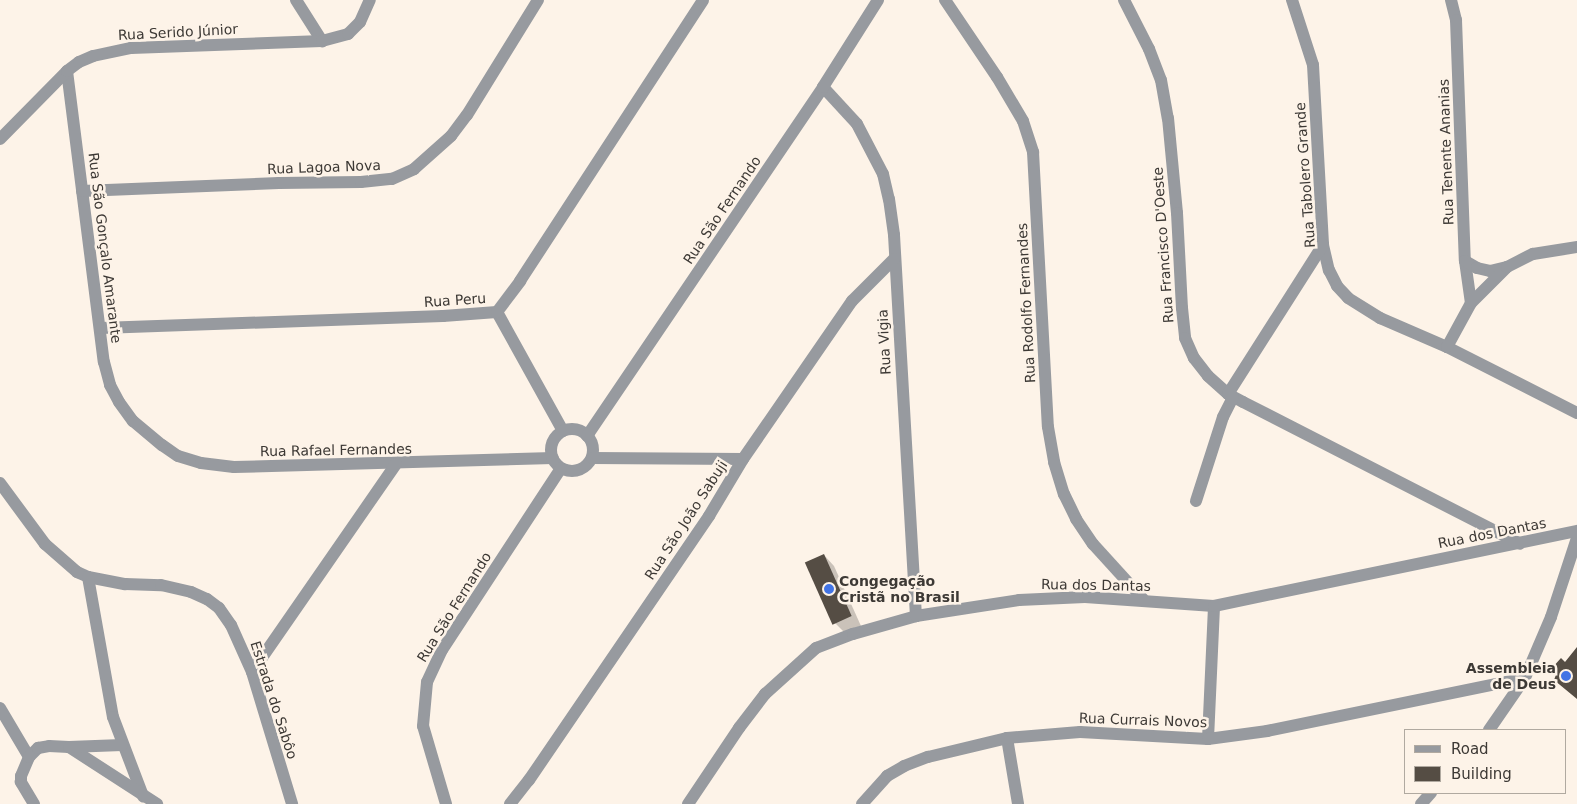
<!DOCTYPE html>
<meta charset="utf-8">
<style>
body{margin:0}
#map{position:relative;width:1577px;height:804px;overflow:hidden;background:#fdf3e8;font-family:"DejaVu Sans",sans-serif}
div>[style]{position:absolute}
.shadow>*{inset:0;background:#0003}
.building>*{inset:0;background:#554d44;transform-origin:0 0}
.minor>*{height:12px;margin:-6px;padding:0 6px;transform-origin:6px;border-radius:6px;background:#979a9f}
.minor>.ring{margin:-6px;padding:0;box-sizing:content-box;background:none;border:12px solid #979a9f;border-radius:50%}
.dots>*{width:14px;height:14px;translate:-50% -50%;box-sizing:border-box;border:2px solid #fdf3e8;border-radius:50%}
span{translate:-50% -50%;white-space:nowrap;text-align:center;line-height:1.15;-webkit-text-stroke:5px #fdf3e8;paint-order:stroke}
.street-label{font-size:14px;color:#3d3935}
.poi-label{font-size:14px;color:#3d3935;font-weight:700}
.left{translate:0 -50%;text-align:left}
.right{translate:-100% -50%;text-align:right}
.legend{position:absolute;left:1404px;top:729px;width:162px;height:65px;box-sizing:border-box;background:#fdf3e8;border:1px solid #b0a9a0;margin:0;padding:6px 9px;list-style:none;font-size:15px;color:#3d3935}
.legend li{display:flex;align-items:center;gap:10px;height:25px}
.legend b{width:25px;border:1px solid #b0a9a0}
</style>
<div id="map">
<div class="shadow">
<div style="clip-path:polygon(824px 555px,834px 566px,861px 626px,844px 632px,834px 622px)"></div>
</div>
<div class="building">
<div style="left:824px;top:554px;width:68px;height:21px;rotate:66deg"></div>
<div style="clip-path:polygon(1577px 647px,1577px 699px,1554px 680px,1557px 672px,1552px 668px,1561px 658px,1565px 662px)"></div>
</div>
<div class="minor">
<div style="left:296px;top:0;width:49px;rotate:57.6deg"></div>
<div style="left:945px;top:0;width:93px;rotate:56deg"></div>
<div style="left:997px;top:77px;width:51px;rotate:59.4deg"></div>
<div style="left:1023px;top:121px;width:33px;rotate:72deg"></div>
<div style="left:1033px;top:152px;width:275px;rotate:86.9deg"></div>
<div style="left:1048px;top:427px;width:36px;rotate:80deg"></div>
<div style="left:1054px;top:462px;width:34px;rotate:73deg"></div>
<div style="left:1064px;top:494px;width:28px;rotate:64deg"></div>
<div style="left:1076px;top:519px;width:30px;rotate:56deg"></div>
<div style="left:1093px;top:544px;width:74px;rotate:47.7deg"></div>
<div style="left:1124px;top:0;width:55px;rotate:63deg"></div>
<div style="left:1149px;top:49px;width:33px;rotate:69deg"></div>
<div style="left:1161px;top:80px;width:39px;rotate:80deg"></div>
<div style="left:1168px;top:118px;width:95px;rotate:84.6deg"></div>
<div style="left:1177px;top:213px;width:95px;rotate:87deg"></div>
<div style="left:1182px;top:308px;width:30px;rotate:84deg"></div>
<div style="left:1185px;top:338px;width:22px;rotate:66deg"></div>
<div style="left:1194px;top:358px;width:23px;rotate:52deg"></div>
<div style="left:1208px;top:376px;width:27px;rotate:42deg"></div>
<div style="left:1228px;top:394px;width:17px;rotate:28deg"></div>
<div style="left:1243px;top:402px;width:311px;rotate:27.1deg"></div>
<div style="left:1292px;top:0;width:68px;rotate:72.1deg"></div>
<div style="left:1313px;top:65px;width:180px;rotate:86.8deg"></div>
<div style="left:1323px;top:245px;width:26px;rotate:77deg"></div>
<div style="left:1329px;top:270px;width:18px;rotate:63deg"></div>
<div style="left:1337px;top:286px;width:16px;rotate:47deg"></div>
<div style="left:1348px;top:298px;width:38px;rotate:32deg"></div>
<div style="left:1380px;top:318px;width:73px;rotate:23.4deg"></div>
<div style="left:1447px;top:347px;width:146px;rotate:26.9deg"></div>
<div style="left:1451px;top:0;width:21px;rotate:76deg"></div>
<div style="left:1456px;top:20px;width:241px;rotate:87.9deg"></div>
<div style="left:1465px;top:261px;width:42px;rotate:81.9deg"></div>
<div style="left:67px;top:71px;width:293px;rotate:82.8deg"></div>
<div style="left:104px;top:362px;width:24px;rotate:75deg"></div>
<div style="left:110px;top:385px;width:19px;rotate:62deg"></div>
<div style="left:119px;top:402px;width:24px;rotate:54deg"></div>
<div style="left:133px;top:421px;width:38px;rotate:40deg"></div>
<div style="left:162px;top:445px;width:19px;rotate:35deg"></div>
<div style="left:178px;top:456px;width:24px;rotate:17deg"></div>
<div style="left:201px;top:463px;width:33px;rotate:7deg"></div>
<div style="left:234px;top:467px;width:319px;rotate:-1.6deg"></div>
<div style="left:823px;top:87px;width:50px;rotate:47.4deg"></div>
<div style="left:857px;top:124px;width:56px;rotate:62.5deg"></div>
<div style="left:883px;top:174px;width:26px;rotate:77deg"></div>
<div style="left:889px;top:199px;width:36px;rotate:82deg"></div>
<div style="left:894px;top:235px;width:382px;rotate:86.7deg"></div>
<div style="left:0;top:139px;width:95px;rotate:-45.4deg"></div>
<div style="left:67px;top:71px;width:15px;rotate:-37deg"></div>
<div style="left:79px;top:62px;width:15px;rotate:-23deg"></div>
<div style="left:93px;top:56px;width:39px;rotate:-12deg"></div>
<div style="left:131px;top:48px;width:191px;rotate:-2.1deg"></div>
<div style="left:322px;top:41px;width:27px;rotate:-15deg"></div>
<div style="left:348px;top:34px;width:17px;rotate:-45deg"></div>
<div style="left:360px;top:22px;width:24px;rotate:-66deg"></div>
<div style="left:82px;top:191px;width:197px;rotate:-2.3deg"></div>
<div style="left:279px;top:183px;width:82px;rotate:-0.7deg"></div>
<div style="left:361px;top:182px;width:31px;rotate:-6deg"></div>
<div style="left:392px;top:179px;width:24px;rotate:-24deg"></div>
<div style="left:414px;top:169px;width:50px;rotate:-41.7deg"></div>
<div style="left:451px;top:136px;width:26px;rotate:-53deg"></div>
<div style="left:467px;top:115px;width:135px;rotate:-58.3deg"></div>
<div style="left:1465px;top:261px;width:14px;rotate:30deg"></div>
<div style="left:1477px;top:268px;width:13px;rotate:13deg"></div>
<div style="left:1490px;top:271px;width:17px;rotate:-13deg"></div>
<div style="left:497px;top:312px;width:136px;rotate:61deg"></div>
<div style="left:101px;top:328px;width:342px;rotate:-2deg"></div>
<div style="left:443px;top:316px;width:54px;rotate:-4.2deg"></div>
<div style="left:497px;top:312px;width:39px;rotate:-53deg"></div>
<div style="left:520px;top:281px;width:335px;rotate:-56.9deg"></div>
<div style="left:1447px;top:347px;width:50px;rotate:-61.4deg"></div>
<div style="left:1471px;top:303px;width:51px;rotate:-45deg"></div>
<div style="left:1507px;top:267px;width:29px;rotate:-27deg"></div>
<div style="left:1533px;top:254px;width:45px;rotate:-9deg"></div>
<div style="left:1228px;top:394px;width:177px;rotate:-57.5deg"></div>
<div class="ring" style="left:551px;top:429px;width:30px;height:30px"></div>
<div style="left:587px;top:436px;width:421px;rotate:-55.9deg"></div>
<div style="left:823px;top:87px;width:103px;rotate:-57.7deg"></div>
<div style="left:592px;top:458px;width:151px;rotate:0.4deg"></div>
<div style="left:0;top:483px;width:76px;rotate:53.6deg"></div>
<div style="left:45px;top:544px;width:43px;rotate:41.2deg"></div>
<div style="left:77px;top:572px;width:12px;rotate:24deg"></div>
<div style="left:88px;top:577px;width:38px;rotate:11deg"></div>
<div style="left:125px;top:584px;width:36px;rotate:2deg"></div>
<div style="left:161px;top:585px;width:31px;rotate:13deg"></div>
<div style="left:191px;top:592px;width:17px;rotate:24deg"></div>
<div style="left:207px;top:599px;width:15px;rotate:37deg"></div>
<div style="left:219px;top:608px;width:21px;rotate:55deg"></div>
<div style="left:231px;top:625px;width:51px;rotate:65.9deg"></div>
<div style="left:252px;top:672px;width:138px;rotate:73.1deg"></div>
<div style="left:1196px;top:501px;width:88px;rotate:-72.2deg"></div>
<div style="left:1223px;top:417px;width:22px;rotate:-63deg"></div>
<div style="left:88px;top:577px;width:142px;rotate:79.9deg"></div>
<div style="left:113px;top:717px;width:85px;rotate:69.2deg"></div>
<div style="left:252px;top:672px;width:253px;rotate:-55.3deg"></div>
<div style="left:0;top:708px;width:57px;rotate:59.4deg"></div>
<div style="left:1489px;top:730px;width:63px;rotate:-55.3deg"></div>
<div style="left:1525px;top:678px;width:66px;rotate:-66.9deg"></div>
<div style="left:1551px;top:617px;width:83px;rotate:-71.8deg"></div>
<div style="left:1007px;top:738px;width:67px;rotate:80.5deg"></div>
<div style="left:1208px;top:739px;width:133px;rotate:-87.4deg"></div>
<div style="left:69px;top:747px;width:105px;rotate:32.9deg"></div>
<div style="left:34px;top:804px;width:26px;rotate:-121deg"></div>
<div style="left:21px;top:782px;width:6px;rotate:-90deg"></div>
<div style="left:21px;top:776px;width:21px;rotate:-67deg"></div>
<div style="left:29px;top:757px;width:13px;rotate:-45deg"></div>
<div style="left:38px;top:748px;width:11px;rotate:-10deg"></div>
<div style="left:49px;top:746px;width:20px;rotate:3deg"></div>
<div style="left:69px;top:747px;width:53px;rotate:-2.2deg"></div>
<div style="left:446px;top:804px;width:81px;rotate:-106.4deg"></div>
<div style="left:423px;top:726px;width:44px;rotate:-84.8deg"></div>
<div style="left:427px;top:682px;width:35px;rotate:-65deg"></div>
<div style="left:442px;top:650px;width:217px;rotate:-56.8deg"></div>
<div style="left:510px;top:804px;width:31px;rotate:-52deg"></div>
<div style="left:529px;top:780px;width:320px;rotate:-55.7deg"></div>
<div style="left:709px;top:516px;width:66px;rotate:-59.2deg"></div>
<div style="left:743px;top:459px;width:192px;rotate:-55.4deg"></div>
<div style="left:852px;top:301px;width:59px;rotate:-45deg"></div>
<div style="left:688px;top:804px;width:92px;rotate:-56.1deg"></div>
<div style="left:739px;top:728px;width:43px;rotate:-52.6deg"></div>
<div style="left:765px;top:694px;width:69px;rotate:-42deg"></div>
<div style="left:816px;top:648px;width:40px;rotate:-21deg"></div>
<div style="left:853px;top:634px;width:66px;rotate:-15.9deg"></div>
<div style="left:916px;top:616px;width:104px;rotate:-8.8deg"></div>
<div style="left:1019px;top:600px;width:66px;rotate:-2.6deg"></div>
<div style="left:1085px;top:597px;width:129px;rotate:4deg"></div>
<div style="left:1214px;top:606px;width:371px;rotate:-11.7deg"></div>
<div style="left:862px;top:804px;width:38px;rotate:-48deg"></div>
<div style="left:887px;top:776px;width:20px;rotate:-30deg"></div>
<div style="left:904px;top:766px;width:26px;rotate:-21deg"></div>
<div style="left:928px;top:757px;width:81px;rotate:-13.5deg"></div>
<div style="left:1007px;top:738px;width:73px;rotate:-4.7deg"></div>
<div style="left:1080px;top:732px;width:128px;rotate:3.1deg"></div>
<div style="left:1208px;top:739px;width:60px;rotate:-7.7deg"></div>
<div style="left:1267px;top:731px;width:263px;rotate:-11.6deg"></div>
<div style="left:1421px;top:804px;width:15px;rotate:-48deg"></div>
</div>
<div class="dots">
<div style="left:829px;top:589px;background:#4274e5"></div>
<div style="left:1566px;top:676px;background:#4274e5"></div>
</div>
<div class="street-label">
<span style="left:178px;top:32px;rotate:-3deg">Rua Serido Júnior</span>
<span style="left:1446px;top:152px;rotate:-92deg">Rua Tenente Ananias</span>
<span style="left:324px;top:167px;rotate:-2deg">Rua Lagoa Nova</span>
<span style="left:1305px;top:175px;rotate:-94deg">Rua Tabolero Grande</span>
<span style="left:722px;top:210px;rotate:-56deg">Rua São Fernando</span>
<span style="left:1163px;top:245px;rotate:-94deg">Rua Francisco D'Oeste</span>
<span style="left:105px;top:248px;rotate:83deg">Rua São Gonçalo Amarante</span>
<span style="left:455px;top:300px;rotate:-4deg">Rua Peru</span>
<span style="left:1026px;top:303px;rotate:-93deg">Rua Rodolfo Fernandes</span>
<span style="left:884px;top:342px;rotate:-93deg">Rua Vigia</span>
<span style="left:336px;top:450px;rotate:-1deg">Rua Rafael Fernandes</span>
<span style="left:686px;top:520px;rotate:-57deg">Rua São João Sabuji</span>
<span style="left:1492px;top:533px;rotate:-11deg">Rua dos Dantas</span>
<span style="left:1096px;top:585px;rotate:1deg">Rua dos Dantas</span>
<span style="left:454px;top:607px;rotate:-58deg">Rua São Fernando</span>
<span style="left:274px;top:700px;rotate:72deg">Estrada do Sabôo</span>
<span style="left:1143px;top:720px;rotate:2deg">Rua Currais Novos</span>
</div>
<div class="poi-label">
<span class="left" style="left:839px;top:589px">Congegação<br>Cristã no Brasil</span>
<span class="right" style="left:1556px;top:676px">Assembleia<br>de Deus</span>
</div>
<ul class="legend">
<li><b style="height:6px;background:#979a9f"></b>Road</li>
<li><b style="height:14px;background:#554d44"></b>Building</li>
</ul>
</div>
